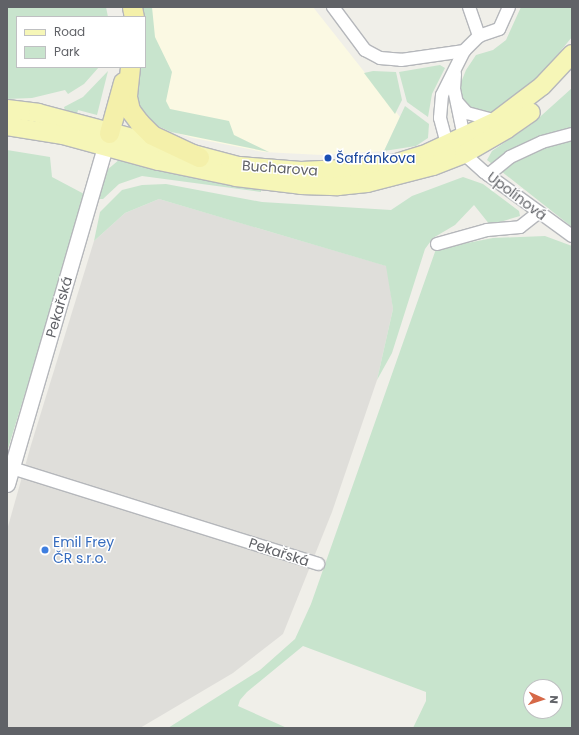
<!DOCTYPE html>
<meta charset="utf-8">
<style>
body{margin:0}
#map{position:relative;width:579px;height:735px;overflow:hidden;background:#f0efe9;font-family:Poppins,sans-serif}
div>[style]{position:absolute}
.commercial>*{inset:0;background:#fbf9e3}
.industrial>*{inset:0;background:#dfdeda}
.green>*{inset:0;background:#c8e4cd}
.roads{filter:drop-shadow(1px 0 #b5b7bb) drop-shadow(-1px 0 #b5b7bb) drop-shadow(0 1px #b5b7bb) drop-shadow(0 -1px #b5b7bb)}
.minor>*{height:12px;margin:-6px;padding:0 6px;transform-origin:6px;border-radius:6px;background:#fff}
.tertiary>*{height:15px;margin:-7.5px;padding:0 7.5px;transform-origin:7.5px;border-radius:7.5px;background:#fff}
.primary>*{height:18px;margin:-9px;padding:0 9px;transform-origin:9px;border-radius:9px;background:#f6f6b7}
.trunk>*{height:19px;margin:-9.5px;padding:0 9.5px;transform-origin:9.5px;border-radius:9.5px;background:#f4f0aa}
.dots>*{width:11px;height:11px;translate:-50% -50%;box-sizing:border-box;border:2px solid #fff;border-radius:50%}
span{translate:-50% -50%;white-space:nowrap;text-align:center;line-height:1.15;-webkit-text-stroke:3px #fff;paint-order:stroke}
.transit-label{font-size:14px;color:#164399}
.left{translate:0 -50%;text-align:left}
.street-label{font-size:14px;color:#606267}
.shop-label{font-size:14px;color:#366cbe}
.frame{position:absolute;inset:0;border:8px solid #606267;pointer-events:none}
.legend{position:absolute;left:16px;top:16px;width:130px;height:52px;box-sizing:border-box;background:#fff;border:1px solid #bfc0c2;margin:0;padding:5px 7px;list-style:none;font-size:12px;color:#606267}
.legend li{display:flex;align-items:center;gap:8px;height:20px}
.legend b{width:20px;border:1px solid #bfc0c2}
.north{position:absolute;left:523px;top:679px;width:40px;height:40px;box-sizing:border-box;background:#fff;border:1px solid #bfc0c2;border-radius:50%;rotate:93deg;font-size:11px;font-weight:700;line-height:16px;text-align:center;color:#606267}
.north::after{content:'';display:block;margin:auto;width:14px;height:18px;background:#d66948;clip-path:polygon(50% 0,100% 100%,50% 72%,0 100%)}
</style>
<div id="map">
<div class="commercial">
<div style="clip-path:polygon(142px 7px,313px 7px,400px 117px,384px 151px,322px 155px,263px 152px,193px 138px,160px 128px,139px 106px,135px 108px,145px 67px,145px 17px)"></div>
</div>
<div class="industrial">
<div style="clip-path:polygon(159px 199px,387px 266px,393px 309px,377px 380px,332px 512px,283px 634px,233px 673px,140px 728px,7px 728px,7px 530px,31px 445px,94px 241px,125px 213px)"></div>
</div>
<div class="green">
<div style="clip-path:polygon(7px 7px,106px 7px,108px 17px,17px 17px,17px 67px,99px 67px,84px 84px,68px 94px,65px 90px,32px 98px,7px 99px)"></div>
<div style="clip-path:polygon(142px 7px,152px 7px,155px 37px,172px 72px,166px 101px,170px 109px,229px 121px,234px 135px,269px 152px,171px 132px,153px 124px,139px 106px,135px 108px,138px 67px,145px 67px,145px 17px)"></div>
<div style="clip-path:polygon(521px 7px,572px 7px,572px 37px,535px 82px,507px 104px,490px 114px,468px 108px,460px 96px,460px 85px,466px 70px,476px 55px,493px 50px,506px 40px)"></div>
<div style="clip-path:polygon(440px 65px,445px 68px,432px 94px,428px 117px,407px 102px,399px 72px)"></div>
<div style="clip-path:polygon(108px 71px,97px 115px,78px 110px,77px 114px,65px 110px,64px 107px,83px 97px)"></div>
<div style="clip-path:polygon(373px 71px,396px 72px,402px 100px,395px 114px,364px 73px)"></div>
<div style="clip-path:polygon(572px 88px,572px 227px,487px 160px,492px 151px,532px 124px)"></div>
<div style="clip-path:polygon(405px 106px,429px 124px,428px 138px,416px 146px,384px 151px)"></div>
<div style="clip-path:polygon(7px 150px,50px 157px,52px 177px,86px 195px,7px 452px)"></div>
<div style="clip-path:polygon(120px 159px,221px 184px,261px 190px,261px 192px,142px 176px,119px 184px,103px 199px,98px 199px,107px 170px)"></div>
<div style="clip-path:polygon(463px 177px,483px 184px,519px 211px,520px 216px,490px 225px,474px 205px,455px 225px,433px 238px,425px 249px,392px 353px,377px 380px,393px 309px,386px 266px,159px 199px,125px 213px,94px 241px,100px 212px,122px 190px,142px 185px,166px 184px,262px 202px,391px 210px,412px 196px)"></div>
<div style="clip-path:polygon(evenodd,545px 236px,572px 246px,572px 728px,413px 728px,426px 701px,426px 692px,303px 646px,247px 692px,240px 700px,238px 706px,287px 728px,168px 728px,260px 670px,295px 639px,311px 604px,436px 249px,493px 238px,545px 236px,531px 687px,555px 687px,555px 711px,531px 711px,531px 687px)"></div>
</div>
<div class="roads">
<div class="minor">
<div style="left:333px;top:7px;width:54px;rotate:53.3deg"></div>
<div style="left:365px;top:50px;width:17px;rotate:28deg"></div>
<div style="left:380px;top:58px;width:21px;rotate:5deg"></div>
<div style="left:401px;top:60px;width:64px;rotate:-8.1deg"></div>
<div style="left:469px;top:7px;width:31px;rotate:71deg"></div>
<div style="left:509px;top:7px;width:24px;rotate:114deg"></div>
<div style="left:499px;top:29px;width:21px;rotate:161deg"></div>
<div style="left:479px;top:36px;width:21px;rotate:135deg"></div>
<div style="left:464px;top:51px;width:49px;rotate:116.6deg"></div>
<div style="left:442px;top:95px;width:23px;rotate:95deg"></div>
<div style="left:440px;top:118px;width:28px;rotate:75deg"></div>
<div style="left:447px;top:145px;width:19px;rotate:28deg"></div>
<div style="left:464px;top:154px;width:27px;rotate:42deg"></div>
<div style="left:484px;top:172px;width:109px;rotate:36deg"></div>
<div style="left:455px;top:74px;width:15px;rotate:94deg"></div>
<div style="left:454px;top:89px;width:54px;rotate:78.3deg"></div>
<div style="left:457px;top:102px;width:15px;rotate:48deg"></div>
<div style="left:467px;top:113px;width:30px;rotate:15deg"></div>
<div style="left:488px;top:175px;width:28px;rotate:-39deg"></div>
<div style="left:510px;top:157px;width:35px;rotate:-25deg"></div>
<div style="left:542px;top:142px;width:31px;rotate:-15deg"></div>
<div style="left:437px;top:244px;width:52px;rotate:-15.6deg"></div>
<div style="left:487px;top:230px;width:33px;rotate:-5deg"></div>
<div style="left:520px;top:227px;width:23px;rotate:-38deg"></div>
<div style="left:12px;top:468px;width:321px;rotate:17.4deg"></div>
</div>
<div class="tertiary">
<div style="left:7px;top:484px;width:352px;rotate:-73.8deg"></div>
</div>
<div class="primary">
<div style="left:7px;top:109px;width:31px;rotate:7deg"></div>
<div style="left:38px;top:113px;width:208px;rotate:14.8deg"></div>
<div style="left:239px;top:166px;width:62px;rotate:4.6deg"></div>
<div style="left:301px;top:171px;width:63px;rotate:-2.7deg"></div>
<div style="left:364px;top:168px;width:32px;rotate:-9deg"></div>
<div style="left:396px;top:163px;width:34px;rotate:-17deg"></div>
<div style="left:428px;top:153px;width:75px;rotate:-25.2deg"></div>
<div style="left:496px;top:121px;width:58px;rotate:-37.3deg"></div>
<div style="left:542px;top:86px;width:44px;rotate:-46.8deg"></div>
<div style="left:7px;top:126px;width:57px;rotate:9.1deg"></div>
<div style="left:63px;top:135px;width:99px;rotate:15.2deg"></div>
<div style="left:159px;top:161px;width:79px;rotate:11.7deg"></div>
<div style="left:236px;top:177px;width:65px;rotate:7deg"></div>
<div style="left:301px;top:185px;width:37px;rotate:2deg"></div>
<div style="left:338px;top:186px;width:29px;rotate:-6deg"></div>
<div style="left:367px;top:183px;width:68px;rotate:-14.4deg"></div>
<div style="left:433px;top:166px;width:33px;rotate:-21deg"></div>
<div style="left:464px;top:154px;width:50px;rotate:-30.2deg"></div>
<div style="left:507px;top:129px;width:29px;rotate:-35deg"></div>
</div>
<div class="trunk">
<div style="left:132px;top:7px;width:10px;rotate:79deg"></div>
<div style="left:130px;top:67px;width:30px;rotate:96deg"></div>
<div style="left:127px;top:97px;width:13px;rotate:77deg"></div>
<div style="left:130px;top:110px;width:15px;rotate:53deg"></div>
<div style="left:139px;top:122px;width:18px;rotate:45deg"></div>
<div style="left:152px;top:135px;width:52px;rotate:25.1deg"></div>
<div style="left:109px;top:133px;width:53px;rotate:-74.6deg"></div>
</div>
</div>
<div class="dots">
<div style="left:328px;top:158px;background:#1a4fb4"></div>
<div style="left:45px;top:550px;background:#3f7fe0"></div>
</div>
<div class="transit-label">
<span class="left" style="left:336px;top:158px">Šafránkova</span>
</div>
<div class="street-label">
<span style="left:280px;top:168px;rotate:4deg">Bucharova</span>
<span style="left:517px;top:196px;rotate:37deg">Upolínová</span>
<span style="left:59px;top:307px;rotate:-74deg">Pekařská</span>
<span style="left:279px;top:552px;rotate:18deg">Pekařská</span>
</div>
<div class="shop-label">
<span class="left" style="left:53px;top:550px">Emil Frey<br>ČR s.r.o.</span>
</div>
<div class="frame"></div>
<ul class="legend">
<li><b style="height:5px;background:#f6f6b7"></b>Road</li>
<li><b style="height:11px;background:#c8e4cd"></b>Park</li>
</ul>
<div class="north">N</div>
</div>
